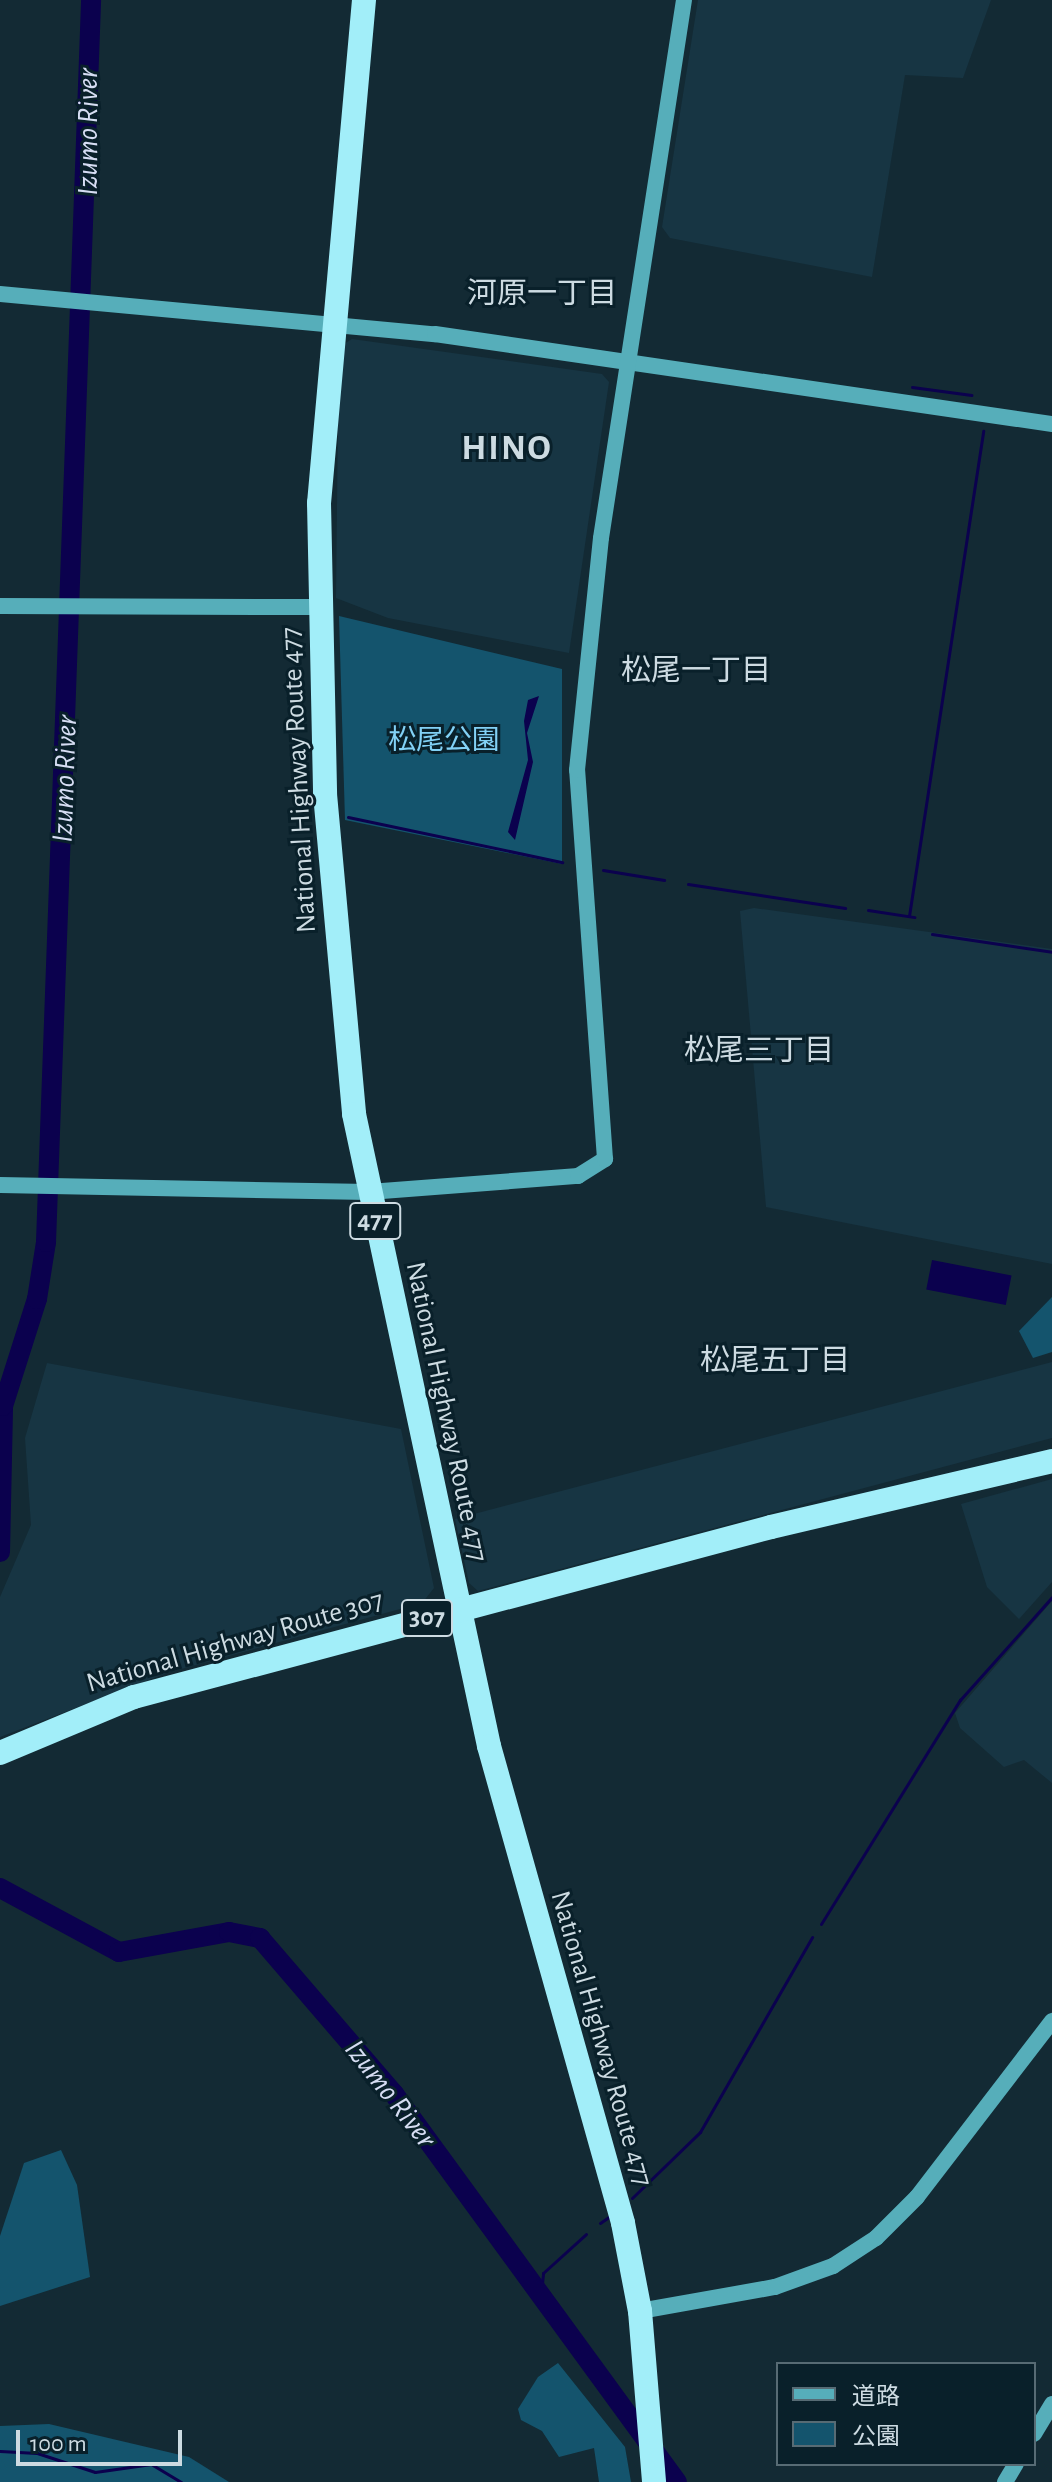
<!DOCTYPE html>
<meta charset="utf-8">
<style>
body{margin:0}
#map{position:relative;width:1052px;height:2482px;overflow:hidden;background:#132a34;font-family:"Alegreya Sans","Noto Sans JP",sans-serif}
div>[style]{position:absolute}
.built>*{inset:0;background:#173543}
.green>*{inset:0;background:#14546d}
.water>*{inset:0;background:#0b014e;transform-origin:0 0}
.stream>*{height:3px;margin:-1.5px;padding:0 1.5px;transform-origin:1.5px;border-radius:1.5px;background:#0b014e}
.river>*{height:20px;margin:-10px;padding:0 10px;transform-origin:10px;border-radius:10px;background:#0b014e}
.secondary>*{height:16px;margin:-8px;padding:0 8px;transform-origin:8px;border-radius:8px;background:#56aeba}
.highway>*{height:24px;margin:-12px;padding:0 12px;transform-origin:12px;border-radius:12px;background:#a2eef9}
span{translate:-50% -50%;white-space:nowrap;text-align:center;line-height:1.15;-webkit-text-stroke:6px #09202a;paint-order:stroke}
.shield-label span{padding:2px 6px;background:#09202a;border:2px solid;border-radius:6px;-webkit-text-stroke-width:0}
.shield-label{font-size:26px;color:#cddbe2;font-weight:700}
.park-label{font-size:28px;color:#82d1f6}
.street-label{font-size:28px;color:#cddbe2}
.water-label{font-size:30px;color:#d6ddf3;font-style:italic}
.neighbourhood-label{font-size:30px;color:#cddbe2}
.district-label{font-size:36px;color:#cddbe2;font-weight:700;letter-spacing:2px}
.legend{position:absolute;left:776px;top:2362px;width:260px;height:104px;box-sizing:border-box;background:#09202a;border:2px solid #576b74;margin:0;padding:10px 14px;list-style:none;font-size:24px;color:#cddbe2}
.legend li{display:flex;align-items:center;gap:16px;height:40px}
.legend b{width:40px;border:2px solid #576b74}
.scale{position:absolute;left:16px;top:2430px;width:166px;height:36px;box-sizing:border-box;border:4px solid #cddbe2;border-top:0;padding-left:10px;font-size:24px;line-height:28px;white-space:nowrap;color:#cddbe2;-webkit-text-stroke:6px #09202a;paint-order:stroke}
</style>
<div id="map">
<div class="built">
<div style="clip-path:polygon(698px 0,991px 0,963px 78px,905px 75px,872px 277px,670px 238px,662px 227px)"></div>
<div style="clip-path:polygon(352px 339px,602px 374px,609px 382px,569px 653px,388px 618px,336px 598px,338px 416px,344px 344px)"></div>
<div style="clip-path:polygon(754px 908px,1052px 949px,1052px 1264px,766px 1207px,740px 911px)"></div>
<div style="clip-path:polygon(1052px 1362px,1052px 1438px,478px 1591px,469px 1583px,455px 1519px)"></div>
<div style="clip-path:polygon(47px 1363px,401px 1429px,434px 1588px,422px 1603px,167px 1673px,0 1737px,0 1597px,31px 1525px,25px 1438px)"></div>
<div style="clip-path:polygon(1052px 1479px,1052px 1582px,1019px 1619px,987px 1587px,961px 1504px)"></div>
<div style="clip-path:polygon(1052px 1601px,1052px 1783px,1024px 1760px,1004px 1767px,960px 1728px,955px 1713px)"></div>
</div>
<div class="green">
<div style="clip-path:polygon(339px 616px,562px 669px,562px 864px,345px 820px)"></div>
<div style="clip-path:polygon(1052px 1297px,1052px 1352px,1033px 1358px,1019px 1331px)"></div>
<div style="clip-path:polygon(61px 2150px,77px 2185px,90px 2277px,0 2306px,0 2236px,24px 2163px)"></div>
<div style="clip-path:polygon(558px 2363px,625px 2447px,631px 2482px,599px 2482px,594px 2448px,559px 2457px,542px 2431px,521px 2420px,518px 2409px,538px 2377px)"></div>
<div style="clip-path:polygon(49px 2424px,189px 2457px,229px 2482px,0 2482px,0 2426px)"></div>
</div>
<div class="water">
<div style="clip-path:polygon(539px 696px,527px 733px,533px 762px,515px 840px,508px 832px,528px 760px,524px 721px,528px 700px)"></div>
<div style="left:932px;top:1260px;width:81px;height:30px;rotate:11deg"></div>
</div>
<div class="stream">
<div style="left:912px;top:387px;width:60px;rotate:7.7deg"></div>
<div style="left:348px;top:817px;width:219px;rotate:11.9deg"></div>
<div style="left:603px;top:870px;width:62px;rotate:9.3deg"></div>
<div style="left:688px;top:884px;width:159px;rotate:8.7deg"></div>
<div style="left:868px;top:910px;width:47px;rotate:8.7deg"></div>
<div style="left:909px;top:916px;width:491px;rotate:-81.3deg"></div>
<div style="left:932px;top:934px;width:121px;rotate:8.5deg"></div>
<div style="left:821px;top:1924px;width:264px;rotate:-58.2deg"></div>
<div style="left:960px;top:1700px;width:138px;rotate:-48.2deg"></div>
<div style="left:632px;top:2198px;width:95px;rotate:-44.1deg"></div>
<div style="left:700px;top:2132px;width:225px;rotate:-60.1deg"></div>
<div style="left:600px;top:2223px;width:11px;rotate:-34deg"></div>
<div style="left:541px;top:2293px;width:20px;rotate:-84deg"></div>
<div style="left:543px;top:2273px;width:58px;rotate:-42.2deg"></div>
<div style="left:0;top:2451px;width:37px;rotate:3deg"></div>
<div style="left:37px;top:2453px;width:61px;rotate:18.1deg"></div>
<div style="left:95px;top:2472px;width:57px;rotate:-8.1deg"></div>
<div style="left:151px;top:2464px;width:35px;rotate:31deg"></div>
</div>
<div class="river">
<div style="left:0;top:1552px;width:146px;rotate:-88.8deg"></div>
<div style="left:3px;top:1406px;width:112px;rotate:-72.4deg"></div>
<div style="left:37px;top:1299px;width:58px;rotate:-81deg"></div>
<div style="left:46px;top:1242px;width:1243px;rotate:-87.92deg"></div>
<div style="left:0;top:1888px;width:135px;rotate:28.3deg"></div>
<div style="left:119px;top:1952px;width:112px;rotate:-10.3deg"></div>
<div style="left:229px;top:1932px;width:32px;rotate:11deg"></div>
<div style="left:260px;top:1938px;width:206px;rotate:49.3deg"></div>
<div style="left:394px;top:2094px;width:480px;rotate:53.9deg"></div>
</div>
<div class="secondary">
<div style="left:0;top:294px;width:437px;rotate:5.3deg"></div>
<div style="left:435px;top:334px;width:624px;rotate:8.3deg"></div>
<div style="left:0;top:606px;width:320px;rotate:0.2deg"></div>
<div style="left:0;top:1185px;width:369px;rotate:1.1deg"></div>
<div style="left:369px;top:1192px;width:210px;rotate:-4.4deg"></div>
<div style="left:578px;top:1176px;width:32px;rotate:-32deg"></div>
<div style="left:605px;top:1159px;width:390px;rotate:-94.1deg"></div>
<div style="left:577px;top:770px;width:233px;rotate:-84.1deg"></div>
<div style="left:601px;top:538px;width:544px;rotate:-81.23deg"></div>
<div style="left:640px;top:2311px;width:137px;rotate:-10.1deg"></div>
<div style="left:775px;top:2287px;width:62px;rotate:-19.9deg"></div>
<div style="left:833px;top:2266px;width:51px;rotate:-33.1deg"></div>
<div style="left:876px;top:2238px;width:58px;rotate:-45deg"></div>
<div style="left:917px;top:2197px;width:222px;rotate:-52.5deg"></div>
<div style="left:1034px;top:2434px;width:35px;rotate:-59deg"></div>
<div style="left:1005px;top:2482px;width:21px;rotate:-59deg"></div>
</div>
<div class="highway">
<div style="left:364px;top:0;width:505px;rotate:95.11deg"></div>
<div style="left:319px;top:503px;width:291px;rotate:88.8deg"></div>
<div style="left:325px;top:794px;width:321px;rotate:84.8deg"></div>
<div style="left:354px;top:1114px;width:646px;rotate:77.94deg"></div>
<div style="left:489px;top:1746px;width:495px;rotate:74.3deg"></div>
<div style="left:623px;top:2223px;width:90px;rotate:79.1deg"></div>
<div style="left:640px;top:2311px;width:172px;rotate:85.3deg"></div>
<div style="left:0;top:1753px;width:145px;rotate:-22.7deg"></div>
<div style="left:134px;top:1697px;width:659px;rotate:-14.94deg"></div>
<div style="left:771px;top:1527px;width:289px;rotate:-13.2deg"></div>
</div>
<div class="shield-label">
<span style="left:375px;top:1221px">477</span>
<span style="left:427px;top:1618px">307</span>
</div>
<div class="park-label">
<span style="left:444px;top:741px">松尾公園</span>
</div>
<div class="street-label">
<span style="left:299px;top:780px;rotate:-93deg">National Highway Route 477</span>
<span style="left:446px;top:1412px;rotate:78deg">National Highway Route 477</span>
<span style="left:235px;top:1642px;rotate:-16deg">National Highway Route 307</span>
<span style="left:601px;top:2039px;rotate:74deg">National Highway Route 477</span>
</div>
<div class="water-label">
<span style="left:88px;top:132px;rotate:-90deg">Izumo River</span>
<span style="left:65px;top:779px;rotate:-88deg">Izumo River</span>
<span style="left:390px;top:2094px;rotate:52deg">Izumo River</span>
</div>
<div class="neighbourhood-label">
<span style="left:542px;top:294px">河原一丁目</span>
<span style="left:696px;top:671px">松尾一丁目</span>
<span style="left:759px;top:1051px">松尾三丁目</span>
<span style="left:775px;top:1361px">松尾五丁目</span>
</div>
<div class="district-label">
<span style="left:507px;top:449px">HINO</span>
</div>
<ul class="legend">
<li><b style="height:10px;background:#56aeba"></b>道路</li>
<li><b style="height:22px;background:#14546d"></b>公園</li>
</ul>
<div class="scale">100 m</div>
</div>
